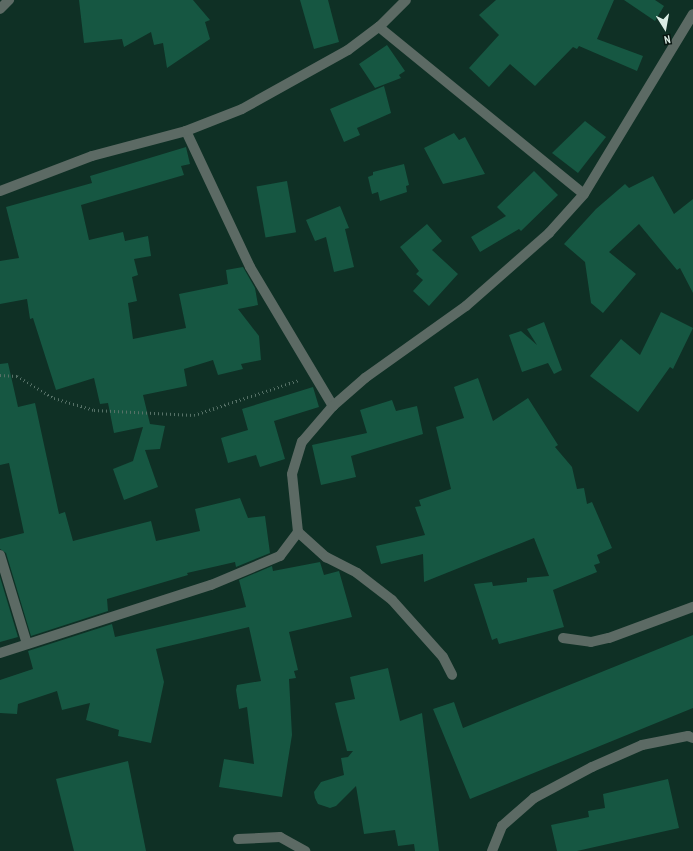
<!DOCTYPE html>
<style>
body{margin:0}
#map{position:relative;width:693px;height:851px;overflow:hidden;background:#0f3025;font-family:"PT Sans Narrow",sans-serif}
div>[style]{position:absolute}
.building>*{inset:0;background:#165742;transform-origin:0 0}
.path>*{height:2.5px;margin-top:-1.25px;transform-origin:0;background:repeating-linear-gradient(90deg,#567167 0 1px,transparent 0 4px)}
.lane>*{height:10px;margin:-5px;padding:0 5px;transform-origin:5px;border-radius:5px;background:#5c6a64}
.street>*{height:10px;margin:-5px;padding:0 5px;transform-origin:5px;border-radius:5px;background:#5c6a64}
span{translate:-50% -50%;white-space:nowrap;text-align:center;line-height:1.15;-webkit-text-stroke:3px #081510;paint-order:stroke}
.north{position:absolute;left:645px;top:8px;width:40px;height:40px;-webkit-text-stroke:3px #081510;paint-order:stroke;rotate:169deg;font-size:11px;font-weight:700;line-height:16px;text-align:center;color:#dbede5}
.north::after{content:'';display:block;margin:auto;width:14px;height:18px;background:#dbede5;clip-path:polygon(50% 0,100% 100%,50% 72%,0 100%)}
</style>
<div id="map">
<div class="building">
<div style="clip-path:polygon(79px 0,193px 0,210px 20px,205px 22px,210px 39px,167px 68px,163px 43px,154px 45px,151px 32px,124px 47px,122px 39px,84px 43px)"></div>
<div style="clip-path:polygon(300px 0,328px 0,339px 42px,314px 49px)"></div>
<div style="clip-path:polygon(496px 0,614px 0,597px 39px,643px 56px,637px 71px,579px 46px,577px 49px,573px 47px,535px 86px,510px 64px,489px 87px,469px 68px,499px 35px,479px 15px)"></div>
<div style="clip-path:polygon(624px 0,655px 0,664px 6px,655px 21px)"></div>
<div style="clip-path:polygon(387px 45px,405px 71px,399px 75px,401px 78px,375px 88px,359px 64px)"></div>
<div style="clip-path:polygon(384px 86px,391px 113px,357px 128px,360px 135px,344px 142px,330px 109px)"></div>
<div style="clip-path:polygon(585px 121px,606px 137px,578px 173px,552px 153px)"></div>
<div style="clip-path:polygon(454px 133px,459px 140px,465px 137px,485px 174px,443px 184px,424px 148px)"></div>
<div style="clip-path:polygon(186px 147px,190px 164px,181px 166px,184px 175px,81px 205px,89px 240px,123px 232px,125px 241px,148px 236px,151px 256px,134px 259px,138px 275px,132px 277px,137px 301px,128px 303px,133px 339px,186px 328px,179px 294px,228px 284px,226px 270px,243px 267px,255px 288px,258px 305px,238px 309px,259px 336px,261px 360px,241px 364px,243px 369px,218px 375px,213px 360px,184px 369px,187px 386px,143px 395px,150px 424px,165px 426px,160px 449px,145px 450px,158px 487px,124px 500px,113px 469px,133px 461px,143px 427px,114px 433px,108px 403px,100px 404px,94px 378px,56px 390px,33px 318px,30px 319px,27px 299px,0 304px,0 261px,19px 258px,6px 207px,92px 183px,90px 176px)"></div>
<div style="clip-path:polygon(404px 164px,409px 185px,406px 186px,407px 192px,380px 201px,378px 192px,372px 194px,368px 177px,373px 175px,373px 172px)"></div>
<div style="clip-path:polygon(534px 171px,558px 195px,521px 231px,519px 229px,480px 252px,471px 237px,506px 216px,497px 207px)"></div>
<div style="clip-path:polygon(653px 176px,674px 214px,693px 199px,693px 293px,680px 268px,677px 270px,639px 224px,609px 252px,636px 274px,603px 313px,591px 303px,585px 262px,564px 244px,596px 209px,625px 184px,629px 188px)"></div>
<div style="left:287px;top:181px;width:52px;height:31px;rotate:80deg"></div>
<div style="clip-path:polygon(340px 206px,349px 228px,345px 229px,354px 267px,334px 272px,326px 237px,315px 241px,306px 220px)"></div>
<div style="clip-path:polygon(427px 224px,442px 241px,432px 250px,458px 274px,429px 306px,413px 291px,423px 280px,416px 274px,419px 271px,400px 247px)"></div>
<div style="clip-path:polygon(661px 312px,693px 328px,673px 369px,670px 367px,638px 412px,590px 376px,621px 339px,640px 355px)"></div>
<div style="clip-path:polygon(544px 322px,562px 370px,554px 374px,548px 363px,522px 372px,509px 335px,521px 331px,537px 345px,527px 329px)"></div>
<div style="clip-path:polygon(8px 363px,18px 407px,35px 403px,59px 514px,65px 512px,73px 541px,151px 521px,156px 541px,200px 531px,195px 509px,240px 498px,248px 518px,265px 516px,270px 553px,236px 567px,235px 562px,187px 573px,188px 575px,107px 599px,108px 611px,31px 636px,6px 553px,0 549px,0 539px,24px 533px,9px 463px,0 465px,0 364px)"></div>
<div style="clip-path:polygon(478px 378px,493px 421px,528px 398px,558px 445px,555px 447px,572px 467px,577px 489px,584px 488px,587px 504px,592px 502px,612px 548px,597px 555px,600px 563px,594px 565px,597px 572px,553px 590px,564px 627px,499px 644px,497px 638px,492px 640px,474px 584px,492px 582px,493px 586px,527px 582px,527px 578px,549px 576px,534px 538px,424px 582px,423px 554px,381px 564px,376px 546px,425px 535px,415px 507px,421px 506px,419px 500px,451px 489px,436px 427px,464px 418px,454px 387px)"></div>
<div style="clip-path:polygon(313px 387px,319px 407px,274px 421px,285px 459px,260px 467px,256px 455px,228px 463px,221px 438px,248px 430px,242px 409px)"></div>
<div style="clip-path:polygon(392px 400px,396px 411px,417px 406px,423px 434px,351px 456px,356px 477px,321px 485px,312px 445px,367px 433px,360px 410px)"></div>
<div style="clip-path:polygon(320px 562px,324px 575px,339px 571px,352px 617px,289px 632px,298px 670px,294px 671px,296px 678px,289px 679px,292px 735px,282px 797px,219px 787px,224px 759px,254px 764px,247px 707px,239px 709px,236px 690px,237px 685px,261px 681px,249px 627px,156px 649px,164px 682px,151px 743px,118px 736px,119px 730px,86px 720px,90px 703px,62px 710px,57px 691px,18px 704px,17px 714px,0 713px,0 680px,33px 669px,28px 651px,112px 624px,115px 637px,246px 607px,239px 580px,272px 566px,273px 571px)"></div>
<div style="clip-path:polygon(0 577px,18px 637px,0 642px)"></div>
<div style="clip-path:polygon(693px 635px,693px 708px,470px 799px,433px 709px,454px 702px,463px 728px)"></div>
<div style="clip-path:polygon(388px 668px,400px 721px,422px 713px,439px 851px,415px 851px,414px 844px,398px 846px,395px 830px,364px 834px,356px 786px,336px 806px,330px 808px,318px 804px,315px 798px,314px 792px,321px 782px,344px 775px,341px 758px,348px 757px,353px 751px,347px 751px,335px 703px,355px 699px,350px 677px)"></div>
<div style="clip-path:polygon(128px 761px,146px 851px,74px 851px,56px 779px)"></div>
<div style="clip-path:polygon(668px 779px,679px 828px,577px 851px,557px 851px,551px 825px,589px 817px,588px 811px,605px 808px,603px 794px)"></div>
</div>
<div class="path">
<div style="left:0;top:375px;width:17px;rotate:3deg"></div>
<div style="left:17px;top:376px;width:43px;rotate:30.7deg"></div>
<div style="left:54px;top:398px;width:42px;rotate:16.7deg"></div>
<div style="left:94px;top:410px;width:100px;rotate:2.9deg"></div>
<div style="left:194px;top:415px;width:111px;rotate:-18.4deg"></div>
</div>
<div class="lane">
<div style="left:238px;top:839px;width:42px;rotate:-2.7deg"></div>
<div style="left:280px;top:837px;width:29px;rotate:29deg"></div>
<div style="left:492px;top:851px;width:27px;rotate:-68deg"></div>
<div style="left:502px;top:826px;width:43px;rotate:-41.2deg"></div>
<div style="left:534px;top:798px;width:66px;rotate:-28.1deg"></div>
<div style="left:592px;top:767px;width:55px;rotate:-23.7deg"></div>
<div style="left:642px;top:745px;width:47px;rotate:-11.1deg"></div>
<div style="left:688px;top:736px;width:5px;rotate:22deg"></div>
</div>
<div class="street">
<div style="left:0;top:9px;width:13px;rotate:-45deg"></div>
<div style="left:379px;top:27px;width:264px;rotate:39.2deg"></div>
<div style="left:186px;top:131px;width:150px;rotate:64.8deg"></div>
<div style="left:250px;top:267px;width:162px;rotate:59.2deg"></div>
<div style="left:0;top:191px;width:98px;rotate:-20.8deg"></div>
<div style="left:92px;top:156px;width:97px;rotate:-14.9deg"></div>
<div style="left:186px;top:131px;width:60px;rotate:-21.4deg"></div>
<div style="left:242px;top:109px;width:121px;rotate:-29.1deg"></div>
<div style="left:348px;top:50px;width:39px;rotate:-37deg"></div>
<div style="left:379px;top:27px;width:38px;rotate:-45deg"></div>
<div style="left:298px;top:532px;width:38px;rotate:42deg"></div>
<div style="left:326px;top:557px;width:35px;rotate:27deg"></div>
<div style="left:357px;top:573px;width:44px;rotate:37.6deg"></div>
<div style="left:392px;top:600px;width:76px;rotate:48.2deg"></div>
<div style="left:443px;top:657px;width:20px;rotate:63deg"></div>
<div style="left:0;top:555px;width:93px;rotate:73.1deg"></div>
<div style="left:563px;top:638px;width:28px;rotate:8deg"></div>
<div style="left:591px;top:642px;width:18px;rotate:-13deg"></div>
<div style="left:609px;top:638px;width:90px;rotate:-20.3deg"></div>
<div style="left:0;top:653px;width:222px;rotate:-17.9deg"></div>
<div style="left:211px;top:585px;width:75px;rotate:-22.8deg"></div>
<div style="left:280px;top:556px;width:30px;rotate:-53deg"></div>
<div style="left:298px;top:532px;width:58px;rotate:-95.9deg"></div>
<div style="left:292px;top:474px;width:34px;rotate:-73deg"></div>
<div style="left:302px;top:442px;width:48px;rotate:-49.3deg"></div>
<div style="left:333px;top:406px;width:43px;rotate:-41.2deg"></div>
<div style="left:365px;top:378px;width:124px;rotate:-35.5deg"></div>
<div style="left:466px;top:306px;width:111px;rotate:-41.3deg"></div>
<div style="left:549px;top:233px;width:52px;rotate:-48.1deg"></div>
<div style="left:584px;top:194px;width:210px;rotate:-58.8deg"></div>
</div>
<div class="north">N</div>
</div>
